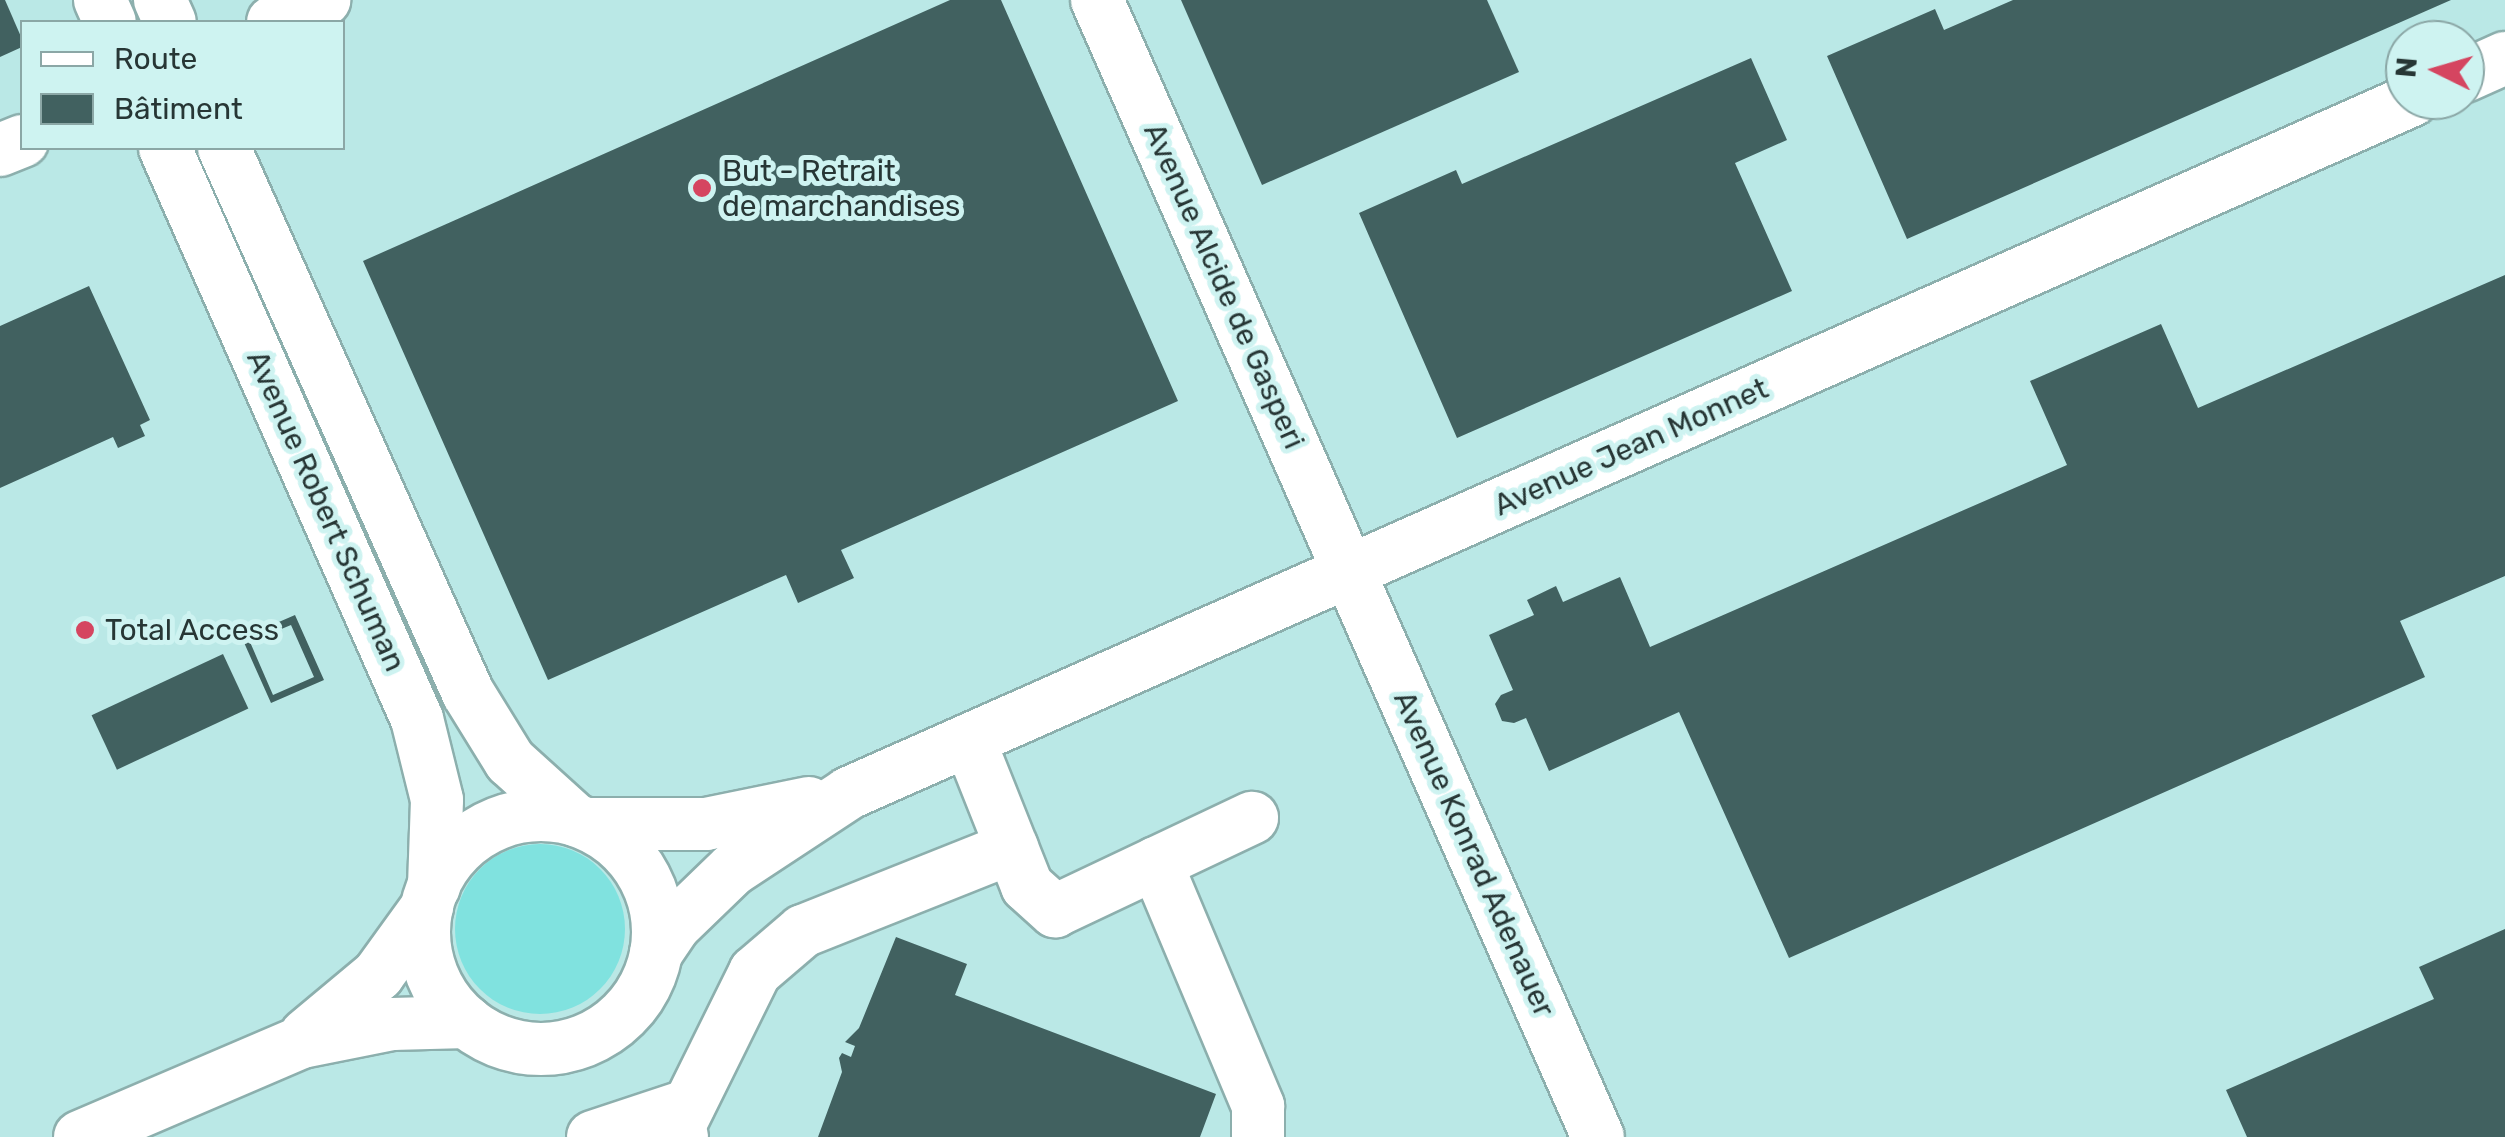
<!DOCTYPE html>
<meta charset="utf-8">
<style>
body{margin:0}
#map{position:relative;width:2505px;height:1137px;overflow:hidden;background:#cef3f1;font-family:Rubik,sans-serif}
div>[style]{position:absolute}
.built>*{inset:0;background:#bae8e6}
.green>*{inset:0;background:#80e2df}
.round{border-radius:50%}
.building>*{inset:0;background:#416160;transform-origin:0 0}
.roads{filter:drop-shadow(2px 0 #8cafad) drop-shadow(-2px 0 #8cafad) drop-shadow(0 2px #8cafad) drop-shadow(0 -2px #8cafad)}
.minor>*{height:52px;margin:-26px;padding:0 26px;transform-origin:26px;border-radius:26px;background:#fff}
.minor>.ring{margin:-26px;padding:0;box-sizing:content-box;background:none;border:52px solid #fff;border-radius:50%}
.dots>*{width:28px;height:28px;translate:-50% -50%;box-sizing:border-box;border:5px solid #cef3f1;border-radius:50%}
span{translate:-50% -50%;white-space:nowrap;text-align:center;line-height:1.15;-webkit-text-stroke:10px #cef3f1;paint-order:stroke}
.poi-label{font-size:30px;color:#273635}
.left{translate:0 -50%;text-align:left}
.street-label{font-size:30px;color:#273635}
.legend{position:absolute;left:20px;top:20px;width:325px;height:130px;box-sizing:border-box;background:#cef3f1;border:2px solid #8ba7a6;margin:0;padding:12px 18px;list-style:none;font-size:30px;color:#273635}
.legend li{display:flex;align-items:center;gap:20px;height:50px}
.legend b{width:50px;border:2px solid #8ba7a6}
.north{position:absolute;left:2385px;top:20px;width:100px;height:100px;box-sizing:border-box;background:#cef3f1;border:2px solid #8ba7a6;border-radius:50%;rotate:275deg;font-size:28px;font-weight:700;line-height:40px;text-align:center;color:#273635}
.north::after{content:'';display:block;margin:auto;width:35px;height:45px;background:#d54560;clip-path:polygon(50% 0,100% 100%,50% 72%,0 100%)}
</style>
<div id="map">
<div class="built">
<div style="clip-path:polygon(evenodd,0 0,2505px 0,2505px 1137px,0 1137px,0 0,22px 22px,342px 22px,342px 148px,22px 148px,22px 22px,0 0,2405px 40px,2465px 40px,2465px 100px,2405px 100px,2405px 40px)"></div>
</div>
<div class="green">
<div class="round" style="left:455px;top:844px;width:170px;height:170px"></div>
</div>
<div class="building">
<div style="clip-path:polygon(0 0,5px 0,22px 39px,22px 47px,0 57px)"></div>
<div style="clip-path:polygon(950px 0,1001px 0,1178px 401px,841px 550px,854px 578px,798px 603px,786px 575px,548px 680px,363px 261px)"></div>
<div style="clip-path:polygon(1181px 0,1487px 0,1519px 72px,1262px 185px)"></div>
<div style="clip-path:polygon(2013px 0,2451px 0,1907px 239px,1827px 56px,1935px 9px,1944px 30px)"></div>
<div style="clip-path:polygon(1751px 58px,1787px 140px,1735px 163px,1792px 291px,1457px 438px,1359px 213px,1456px 170px,1462px 184px)"></div>
<div style="clip-path:polygon(2505px 275px,2505px 576px,2400px 621px,2425px 677px,1789px 958px,1679px 712px,1549px 771px,1526px 718px,1514px 723px,1502px 721px,1495px 704px,1501px 695px,1513px 690px,1489px 635px,1534px 615px,1527px 600px,1556px 586px,1563px 602px,1620px 577px,1650px 647px,2067px 465px,2030px 381px,2161px 324px,2198px 408px)"></div>
<div style="clip-path:polygon(89px 286px,150px 420px,140px 425px,145px 436px,118px 448px,113px 437px,0 488px,0 326px)"></div>
<div style="clip-path:polygon(evenodd,295px 615px,324px 680px,271px 703px,242px 638px,295px 615px,291px 625px,314px 677px,273px 695px,250px 642px,291px 625px)"></div>
<div style="left:223px;top:654px;width:60px;height:145px;rotate:65deg"></div>
<div style="clip-path:polygon(2505px 929px,2505px 1137px,2247px 1137px,2226px 1090px,2434px 999px,2419px 967px)"></div>
<div style="clip-path:polygon(896px 937px,967px 964px,955px 995px,1216px 1094px,1200px 1137px,818px 1137px,842px 1072px,839px 1058px,842px 1053px,851px 1057px,855px 1046px,845px 1042px,859px 1028px)"></div>
</div>
<div class="roads">
<div class="minor">
<div style="left:100px;top:0;width:24px;rotate:66deg"></div>
<div style="left:160px;top:0;width:24px;rotate:66deg"></div>
<div style="left:1097px;top:0;width:1242px;rotate:66.22deg"></div>
<div style="left:273px;top:22px;width:56px;rotate:-23.3deg"></div>
<div style="left:2465px;top:76px;width:44px;rotate:-24.2deg"></div>
<div style="left:165px;top:148px;width:624px;rotate:66.19deg"></div>
<div style="left:417px;top:719px;width:83px;rotate:76.1deg"></div>
<div style="left:437px;top:800px;width:87px;rotate:92deg"></div>
<div style="left:224px;top:148px;width:597px;rotate:65.88deg"></div>
<div style="left:468px;top:693px;width:80px;rotate:58.3deg"></div>
<div style="left:510px;top:761px;width:88px;rotate:42.2deg"></div>
<div style="left:0;top:150px;width:24px;rotate:-22deg"></div>
<div style="left:969px;top:740px;width:157px;rotate:68.3deg"></div>
<div style="left:1027px;top:886px;width:38px;rotate:42deg"></div>
<div style="left:1055px;top:911px;width:218px;rotate:-25.3deg"></div>
<div class="ring" style="left:424px;top:815px;width:182px;height:182px"></div>
<div style="left:587px;top:824px;width:119px"></div>
<div style="left:706px;top:824px;width:105px;rotate:-11.5deg"></div>
<div style="left:1156px;top:863px;width:264px;rotate:67.2deg"></div>
<div style="left:1258px;top:1106px;width:31px;rotate:90deg"></div>
<div style="left:656px;top:953px;width:32px;rotate:-56deg"></div>
<div style="left:674px;top:926px;width:81px;rotate:-44deg"></div>
<div style="left:732px;top:870px;width:140px;rotate:-33.3deg"></div>
<div style="left:849px;top:793px;width:1710px;rotate:-23.91deg"></div>
<div style="left:306px;top:1035px;width:94px;rotate:-39.8deg"></div>
<div style="left:378px;top:975px;width:84px;rotate:-54.2deg"></div>
<div style="left:80px;top:1137px;width:241px;rotate:-23.2deg"></div>
<div style="left:302px;top:1042px;width:92px;rotate:-11.3deg"></div>
<div style="left:392px;top:1024px;width:75px;rotate:-1.5deg"></div>
<div style="left:593px;top:1137px;width:101px;rotate:-18.4deg"></div>
<div style="left:682px;top:1137px;width:11px;rotate:-105deg"></div>
<div style="left:679px;top:1126px;width:172px;rotate:-63.7deg"></div>
<div style="left:755px;top:972px;width:63px;rotate:-40.5deg"></div>
<div style="left:803px;top:931px;width:225px;rotate:-21.7deg"></div>
</div>
</div>
<div class="dots">
<div style="left:702px;top:188px;background:#d54560"></div>
<div style="left:85px;top:630px;background:#d54560"></div>
</div>
<div class="poi-label">
<span class="left" style="left:722px;top:188px">But - Retrait<br>de marchandises</span>
<span class="left" style="left:105px;top:630px">Total Access</span>
</div>
<div class="street-label">
<span style="left:1224px;top:286px;rotate:66deg">Avenue Alcide de Gasperi</span>
<span style="left:1631px;top:447px;rotate:-24deg">Avenue Jean Monnet</span>
<span style="left:326px;top:511px;rotate:66deg">Avenue Robert Schuman</span>
<span style="left:1474px;top:854px;rotate:66deg">Avenue Konrad Adenauer</span>
</div>
<ul class="legend">
<li><b style="height:12px;background:#fff"></b>Route</li>
<li><b style="height:28px;background:#416160"></b>Bâtiment</li>
</ul>
<div class="north">N</div>
</div>
